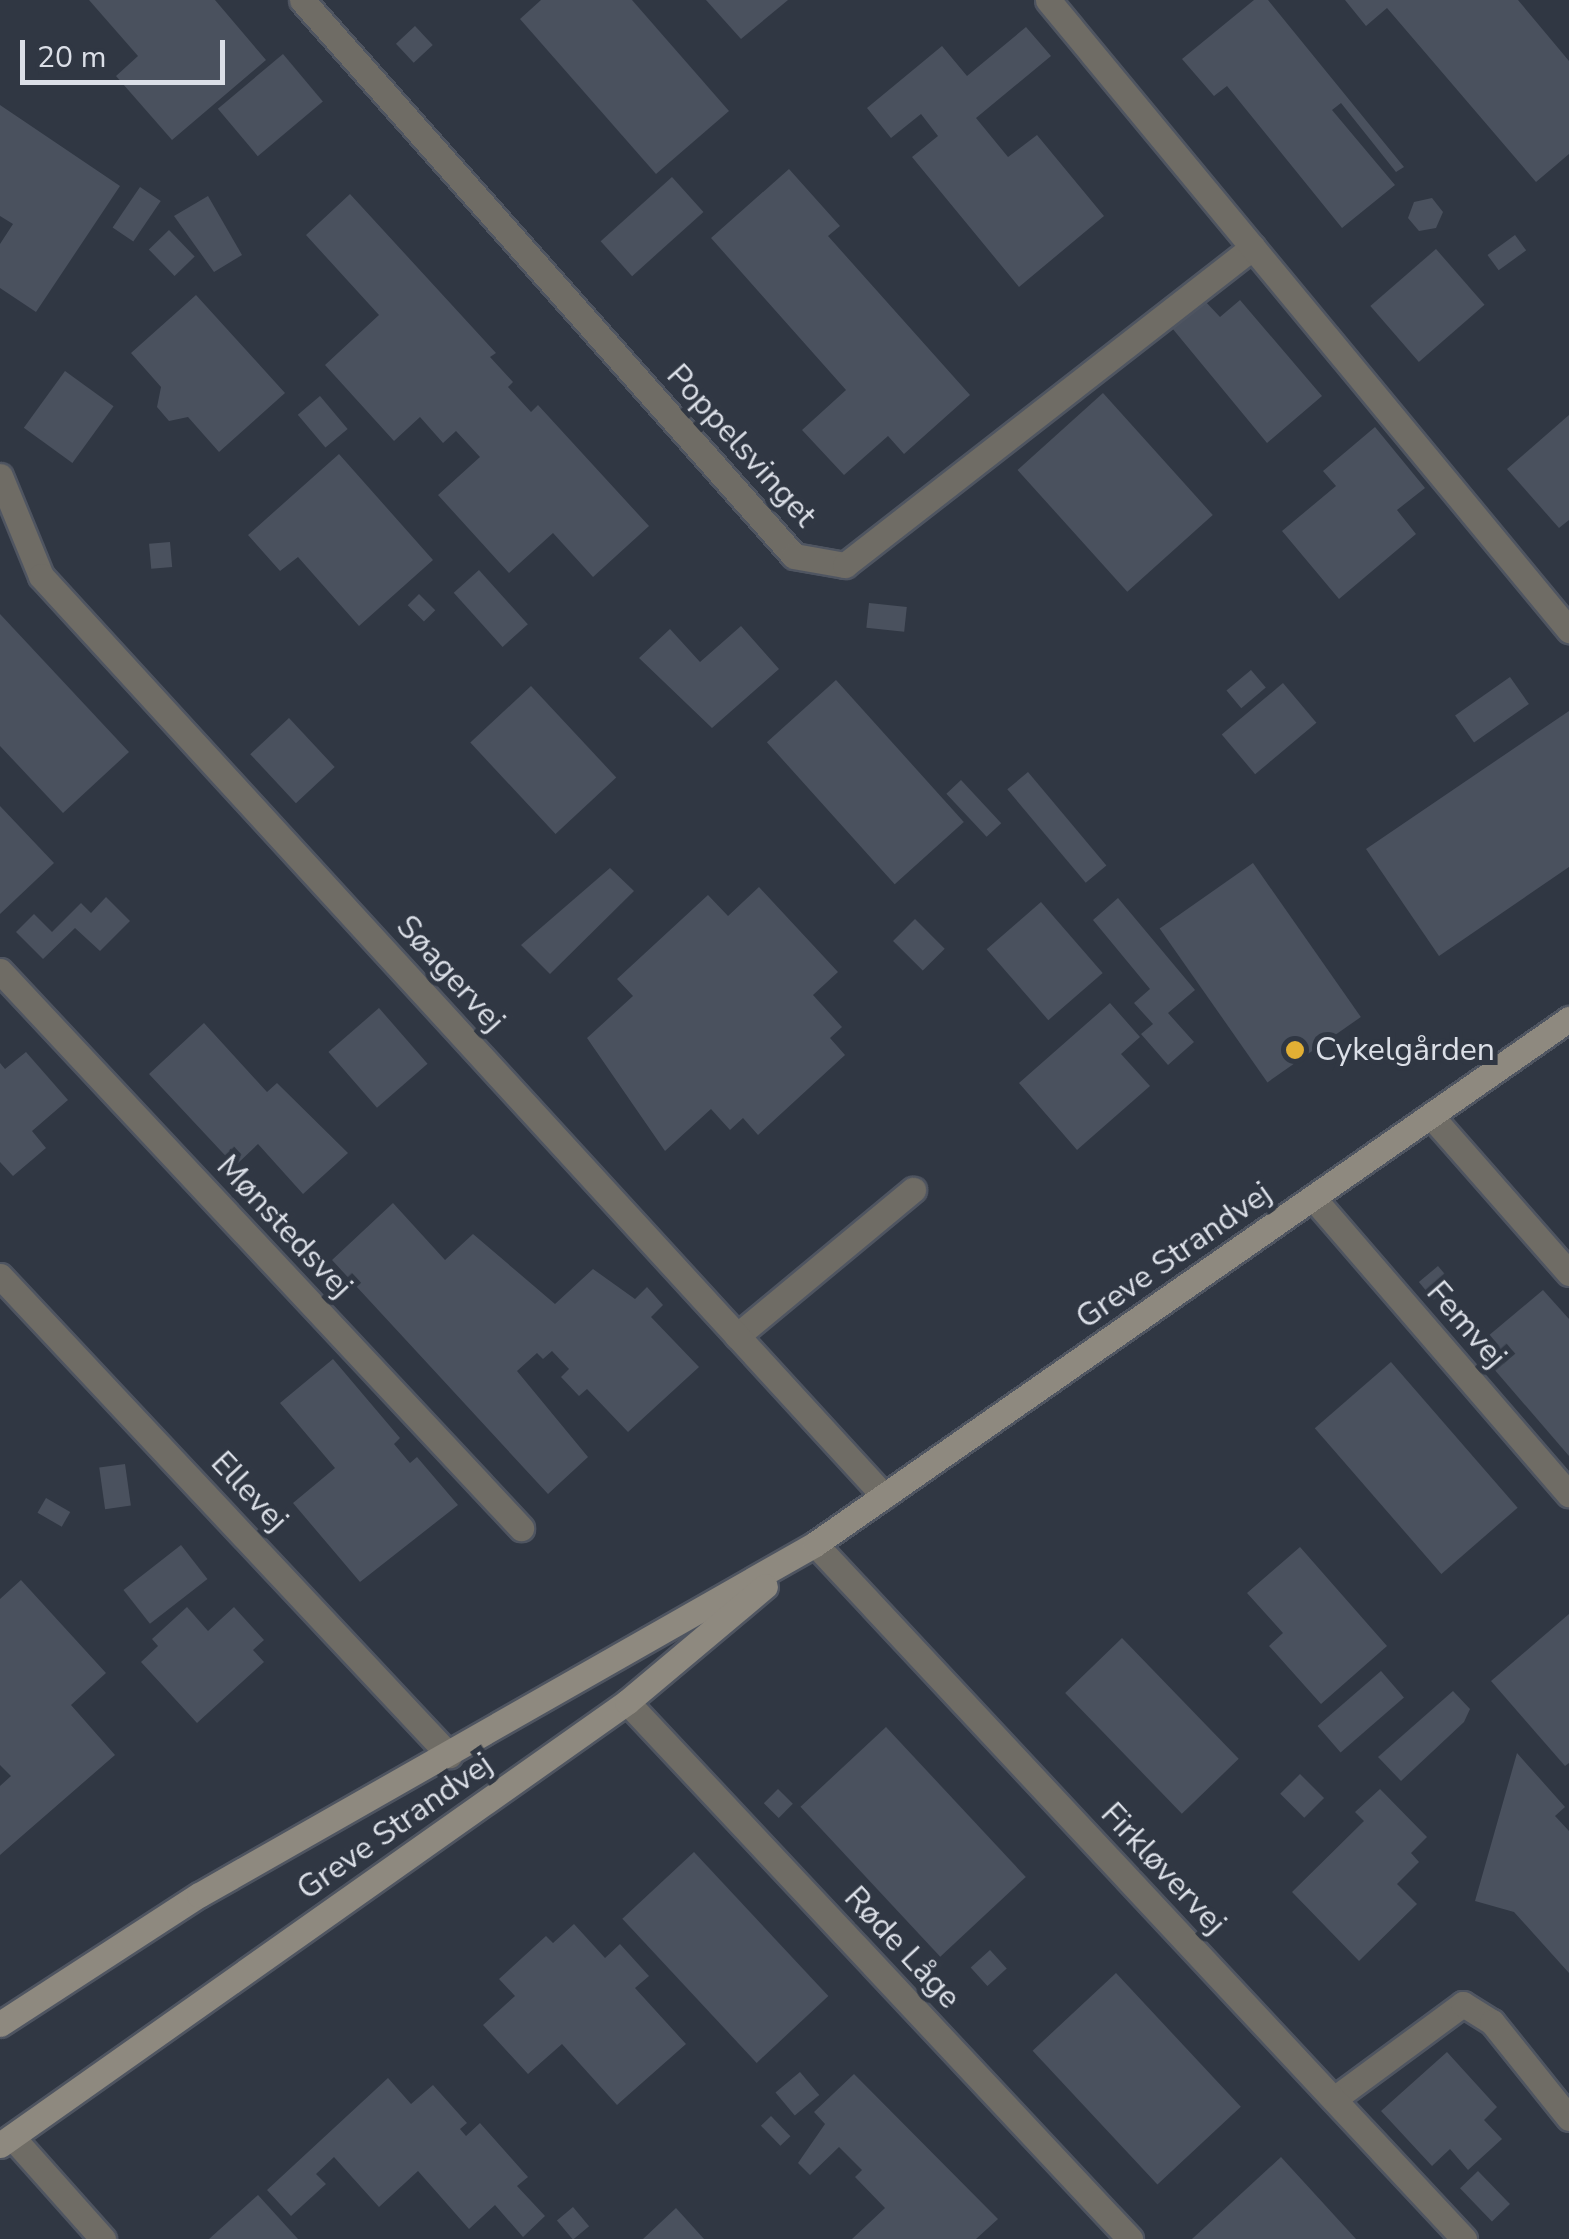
<!DOCTYPE html>
<meta charset="utf-8">
<style>
body{margin:0}
#map{position:relative;width:1569px;height:2239px;overflow:hidden;background:#303743;font-family:"Nunito Sans",sans-serif}
div>[style]{position:absolute}
.building>*{inset:0;background:#4a515e;transform-origin:0 0}
.roads{filter:drop-shadow(2px 0 #4f5561) drop-shadow(-2px 0 #4f5561) drop-shadow(0 2px #4f5561) drop-shadow(0 -2px #4f5561)}
.lane>*{height:25px;margin:-12.5px;padding:0 12.5px;transform-origin:12.5px;border-radius:12.5px;background:#6f6c65}
.street>*{height:25px;margin:-12.5px;padding:0 12.5px;transform-origin:12.5px;border-radius:12.5px;background:#6f6c65}
.secondary>*{height:25px;margin:-12.5px;padding:0 12.5px;transform-origin:12.5px;border-radius:12.5px;background:#8e897f}
.dots>*{width:28px;height:28px;translate:-50% -50%;box-sizing:border-box;border:5px solid #303743;border-radius:50%}
span{translate:-50% -50%;white-space:nowrap;text-align:center;line-height:1.15;-webkit-text-stroke:10px #303743;paint-order:stroke}
.street-label{font-size:32px;color:#dbdfe7}
.poi-label{font-size:32px;color:#dbdfe7}
.left{translate:0 -50%;text-align:left}
.scale{position:absolute;left:20px;top:40px;width:205px;height:45px;box-sizing:border-box;border:5px solid #dbdfe7;border-top:0;padding-left:12px;font-size:30px;line-height:35px;white-space:nowrap;color:#dbdfe7;-webkit-text-stroke:8px #303743;paint-order:stroke}
</style>
<div id="map">
<div class="building">
<div style="clip-path:polygon(89px 0,215px 0,266px 60px,172px 140px,116px 76px,138px 56px)"></div>
<div style="clip-path:polygon(541px 0,632px 0,729px 111px,656px 174px,520px 19px)"></div>
<div style="clip-path:polygon(706px 0,788px 0,741px 39px)"></div>
<div style="clip-path:polygon(1254px 0,1268px 0,1404px 167px,1396px 172px,1341px 103px,1332px 110px,1395px 185px,1342px 228px,1227px 86px,1214px 96px,1182px 59px)"></div>
<div style="clip-path:polygon(1345px 0,1518px 0,1569px 61px,1569px 154px,1536px 182px,1387px 8px,1366px 26px)"></div>
<div style="left:415px;top:26px;width:26px;height:26px;rotate:47deg"></div>
<div style="clip-path:polygon(1026px 27px,1051px 56px,976px 118px,1008px 157px,1037px 135px,1104px 216px,1019px 287px,912px 157px,938px 136px,921px 114px,891px 138px,867px 108px,942px 46px,967px 76px)"></div>
<div style="left:283px;top:54px;width:62px;height:85px;rotate:50deg"></div>
<div style="clip-path:polygon(0 105px,120px 186px,36px 312px,0 288px,0 244px,13px 224px,0 216px)"></div>
<div style="clip-path:polygon(789px 169px,840px 226px,828px 236px,970px 395px,904px 454px,888px 436px,844px 475px,802px 430px,846px 390px,711px 238px)"></div>
<div style="left:672px;top:177px;width:47px;height:96px;rotate:48deg"></div>
<div style="left:140px;top:187px;width:25px;height:49px;rotate:34deg"></div>
<div style="clip-path:polygon(350px 194px,496px 353px,490px 357px,513px 382px,508px 387px,531px 412px,538px 405px,649px 526px,593px 577px,553px 533px,509px 573px,438px 495px,480px 457px,456px 431px,443px 443px,420px 417px,394px 441px,325px 365px,379px 315px,306px 235px)"></div>
<div style="clip-path:polygon(208px 196px,242px 255px,214px 272px,174px 216px)"></div>
<div style="clip-path:polygon(1432px 198px,1443px 212px,1436px 228px,1419px 231px,1408px 218px,1414px 202px)"></div>
<div style="left:169px;top:230px;width:37px;height:28px;rotate:46deg"></div>
<div style="left:1515px;top:235px;width:19px;height:34px;rotate:54deg"></div>
<div style="left:1436px;top:249px;width:74px;height:87px;rotate:49deg"></div>
<div style="clip-path:polygon(196px 295px,285px 393px,219px 452px,188px 417px,169px 421px,157px 407px,161px 387px,131px 353px)"></div>
<div style="clip-path:polygon(1204px 300px,1220px 317px,1240px 300px,1322px 396px,1267px 443px,1172px 328px)"></div>
<div style="left:65px;top:371px;width:60px;height:70px;rotate:36deg"></div>
<div style="left:1103px;top:393px;width:164px;height:115px;rotate:48deg"></div>
<div style="left:320px;top:396px;width:43px;height:29px;rotate:50deg"></div>
<div style="clip-path:polygon(1569px 415px,1569px 520px,1559px 528px,1507px 469px)"></div>
<div style="clip-path:polygon(1375px 427px,1425px 488px,1397px 510px,1416px 534px,1339px 599px,1282px 531px,1336px 486px,1323px 471px)"></div>
<div style="clip-path:polygon(339px 454px,433px 560px,359px 626px,298px 557px,280px 571px,248px 535px)"></div>
<div style="left:170px;top:542px;width:25px;height:21px;rotate:85deg"></div>
<div style="left:479px;top:570px;width:73px;height:34px;rotate:48deg"></div>
<div style="left:419px;top:594px;width:23px;height:16px;rotate:45deg"></div>
<div style="left:869px;top:603px;width:38px;height:25px;rotate:6deg"></div>
<div style="clip-path:polygon(0 614px,129px 752px,63px 813px,0 746px)"></div>
<div style="clip-path:polygon(741px 626px,779px 669px,712px 728px,639px 658px,670px 629px,700px 662px)"></div>
<div style="left:1251px;top:670px;width:23px;height:32px;rotate:50deg"></div>
<div style="left:1510px;top:677px;width:33px;height:67px;rotate:55deg"></div>
<div style="left:836px;top:680px;width:191px;height:93px;rotate:48deg"></div>
<div style="left:1283px;top:683px;width:52px;height:80px;rotate:50deg"></div>
<div style="left:531px;top:686px;width:125px;height:83px;rotate:47deg"></div>
<div style="clip-path:polygon(1569px 711px,1569px 867px,1439px 956px,1366px 849px)"></div>
<div style="left:289px;top:718px;width:67px;height:53px;rotate:47deg"></div>
<div style="left:1028px;top:772px;width:122px;height:27px;rotate:50deg"></div>
<div style="left:961px;top:780px;width:59px;height:20px;rotate:47deg"></div>
<div style="clip-path:polygon(0 806px,54px 863px,0 914px)"></div>
<div style="left:1253px;top:863px;width:188px;height:114px;rotate:55deg"></div>
<div style="clip-path:polygon(610px 868px,634px 891px,550px 974px,521px 945px)"></div>
<div style="clip-path:polygon(759px 887px,838px 972px,813px 995px,842px 1027px,830px 1038px,845px 1055px,758px 1135px,743px 1118px,730px 1130px,711px 1109px,665px 1151px,587px 1038px,633px 996px,617px 979px,708px 895px,728px 916px)"></div>
<div style="clip-path:polygon(106px 897px,130px 921px,100px 951px,75px 928px,43px 959px,16px 932px,34px 914px,52px 932px,81px 903px,91px 913px)"></div>
<div style="clip-path:polygon(1118px 898px,1195px 990px,1168px 1013px,1194px 1042px,1168px 1065px,1141px 1034px,1153px 1024px,1134px 1003px,1150px 989px,1093px 920px)"></div>
<div style="left:1041px;top:902px;width:94px;height:72px;rotate:49deg"></div>
<div style="left:915px;top:919px;width:42px;height:31px;rotate:45deg"></div>
<div style="clip-path:polygon(1110px 1003px,1140px 1037px,1121px 1054px,1150px 1086px,1077px 1150px,1019px 1083px)"></div>
<div style="left:379px;top:1008px;width:74px;height:67px;rotate:49deg"></div>
<div style="clip-path:polygon(204px 1023px,267px 1092px,277px 1083px,348px 1153px,303px 1194px,258px 1144px,235px 1166px,149px 1074px)"></div>
<div style="clip-path:polygon(26px 1052px,68px 1100px,32px 1131px,46px 1148px,13px 1176px,0 1162px,0 1063px,5px 1069px)"></div>
<div style="clip-path:polygon(393px 1203px,445px 1260px,473px 1234px,555px 1304px,593px 1269px,635px 1299px,647px 1287px,663px 1305px,651px 1317px,699px 1367px,628px 1432px,587px 1389px,579px 1396px,561px 1377px,569px 1369px,552px 1351px,543px 1359px,537px 1353px,517px 1371px,588px 1457px,548px 1494px,332px 1260px)"></div>
<div style="left:1438px;top:1266px;width:23px;height:25px;rotate:50deg"></div>
<div style="clip-path:polygon(1543px 1290px,1569px 1319px,1569px 1456px,1475px 1347px)"></div>
<div style="clip-path:polygon(333px 1359px,400px 1438px,394px 1444px,410px 1463px,417px 1457px,458px 1505px,360px 1582px,293px 1503px,335px 1468px,280px 1403px)"></div>
<div style="left:1391px;top:1362px;width:193px;height:101px;rotate:49deg"></div>
<div style="left:125px;top:1464px;width:42px;height:26px;rotate:82deg"></div>
<div style="left:46px;top:1498px;width:28px;height:17px;rotate:30deg"></div>
<div style="left:181px;top:1545px;width:43px;height:73px;rotate:52deg"></div>
<div style="clip-path:polygon(1300px 1547px,1387px 1646px,1321px 1704px,1269px 1646px,1283px 1633px,1247px 1593px)"></div>
<div style="clip-path:polygon(21px 1580px,106px 1673px,71px 1705px,115px 1755px,0 1855px,0 1786px,11px 1776px,0 1765px,0 1599px)"></div>
<div style="clip-path:polygon(187px 1607px,208px 1631px,234px 1607px,264px 1640px,253px 1650px,264px 1662px,197px 1723px,141px 1662px,158px 1646px,152px 1639px)"></div>
<div style="clip-path:polygon(1569px 1614px,1569px 1763px,1565px 1766px,1491px 1681px)"></div>
<div style="left:1122px;top:1638px;width:168px;height:79px;rotate:46deg"></div>
<div style="left:1381px;top:1671px;width:35px;height:84px;rotate:49deg"></div>
<div style="clip-path:polygon(1453px 1691px,1470px 1709px,1464px 1722px,1401px 1781px,1378px 1757px)"></div>
<div style="left:886px;top:1727px;width:205px;height:117px;rotate:47deg"></div>
<div style="clip-path:polygon(1517px 1753px,1565px 1807px,1555px 1816px,1569px 1831px,1569px 1973px,1514px 1912px,1475px 1901px)"></div>
<div style="left:1300px;top:1774px;width:34px;height:28px;rotate:45deg"></div>
<div style="left:778px;top:1789px;width:21px;height:20px;rotate:45deg"></div>
<div style="clip-path:polygon(1380px 1789px,1427px 1837px,1411px 1853px,1419px 1862px,1397px 1884px,1417px 1904px,1359px 1961px,1292px 1892px,1364px 1821px,1355px 1812px)"></div>
<div style="left:694px;top:1852px;width:197px;height:98px;rotate:47deg"></div>
<div style="clip-path:polygon(574px 1924px,605px 1958px,620px 1944px,649px 1976px,635px 1988px,686px 2044px,617px 2105px,562px 2044px,528px 2074px,483px 2025px,515px 1996px,499px 1979px,546px 1936px,553px 1943px)"></div>
<div style="left:990px;top:1950px;width:25px;height:26px;rotate:48deg"></div>
<div style="left:1116px;top:1973px;width:183px;height:114px;rotate:47deg"></div>
<div style="clip-path:polygon(1447px 2052px,1497px 2107px,1484px 2120px,1502px 2139px,1468px 2170px,1450px 2149px,1432px 2166px,1381px 2111px)"></div>
<div style="left:800px;top:2072px;width:30px;height:32px;rotate:50deg"></div>
<div style="clip-path:polygon(854px 2074px,998px 2219px,976px 2239px,852px 2239px,885px 2208px,855px 2177px,862px 2170px,839px 2147px,810px 2175px,798px 2163px,825px 2124px,814px 2112px)"></div>
<div style="clip-path:polygon(388px 2078px,411px 2104px,433px 2085px,467px 2123px,460px 2129px,466px 2136px,480px 2123px,528px 2177px,517px 2186px,545px 2216px,523px 2237px,495px 2205px,469px 2229px,418px 2171px,379px 2207px,334px 2157px,316px 2174px,326px 2184px,291px 2216px,267px 2190px)"></div>
<div style="left:771px;top:2116px;width:28px;height:14px;rotate:46deg"></div>
<div style="clip-path:polygon(1281px 2157px,1356px 2239px,1192px 2239px)"></div>
<div style="left:1478px;top:2171px;width:46px;height:25px;rotate:46deg"></div>
<div style="clip-path:polygon(258px 2195px,298px 2239px,209px 2239px)"></div>
<div style="left:573px;top:2207px;width:25px;height:21px;rotate:50deg"></div>
<div style="clip-path:polygon(676px 2208px,704px 2239px,643px 2239px)"></div>
</div>
<div class="roads">
<div class="lane">
<div style="left:737px;top:1336px;width:229px;rotate:-39.7deg"></div>
<div style="left:1334px;top:2099px;width:160px;rotate:-36.4deg"></div>
<div style="left:1463px;top:2004px;width:34px;rotate:32deg"></div>
<div style="left:1492px;top:2022px;width:123px;rotate:51.3deg"></div>
</div>
<div class="street">
<div style="left:302px;top:0;width:742px;rotate:48.49deg"></div>
<div style="left:794px;top:556px;width:52px;rotate:10deg"></div>
<div style="left:845px;top:565px;width:517px;rotate:-37.93deg"></div>
<div style="left:1048px;top:0;width:818px;rotate:50.41deg"></div>
<div style="left:0;top:476px;width:108px;rotate:67.7deg"></div>
<div style="left:41px;top:576px;width:1248px;rotate:47.5deg"></div>
<div style="left:0;top:971px;width:763px;rotate:46.91deg"></div>
<div style="left:1431px;top:1116px;width:209px;rotate:48.7deg"></div>
<div style="left:1314px;top:1199px;width:390px;rotate:49.2deg"></div>
<div style="left:0;top:1276px;width:657px;rotate:46.85deg"></div>
<div style="left:815px;top:1544px;width:951px;rotate:46.96deg"></div>
<div style="left:627px;top:1702px;width:736px;rotate:46.87deg"></div>
<div style="left:12px;top:2137px;width:137px;rotate:48.3deg"></div>
</div>
<div class="secondary">
<div style="left:0;top:2024px;width:237px;rotate:-33deg"></div>
<div style="left:199px;top:1895px;width:709px;rotate:-29.67deg"></div>
<div style="left:815px;top:1544px;width:919px;rotate:-34.85deg"></div>
<div style="left:0;top:2145px;width:768px;rotate:-35.24deg"></div>
<div style="left:627px;top:1702px;width:180px;rotate:-40deg"></div>
</div>
</div>
<div class="dots">
<div style="left:1295px;top:1050px;background:#e2af34"></div>
</div>
<div class="street-label">
<span style="left:741px;top:446px;rotate:48deg">Poppelsvinget</span>
<span style="left:450px;top:974px;rotate:48deg">Søagervej</span>
<span style="left:284px;top:1227px;rotate:47deg">Mønstedsvej</span>
<span style="left:1174px;top:1256px;rotate:-35deg">Greve Strandvej</span>
<span style="left:1466px;top:1325px;rotate:49deg">Femvej</span>
<span style="left:249px;top:1492px;rotate:47deg">Ellevej</span>
<span style="left:395px;top:1827px;rotate:-35deg">Greve Strandvej</span>
<span style="left:1163px;top:1869px;rotate:47deg">Firkløvervej</span>
<span style="left:902px;top:1948px;rotate:47deg">Røde Låge</span>
</div>
<div class="poi-label">
<span class="left" style="left:1315px;top:1050px">Cykelgården</span>
</div>
<div class="scale">20 m</div>
</div>
